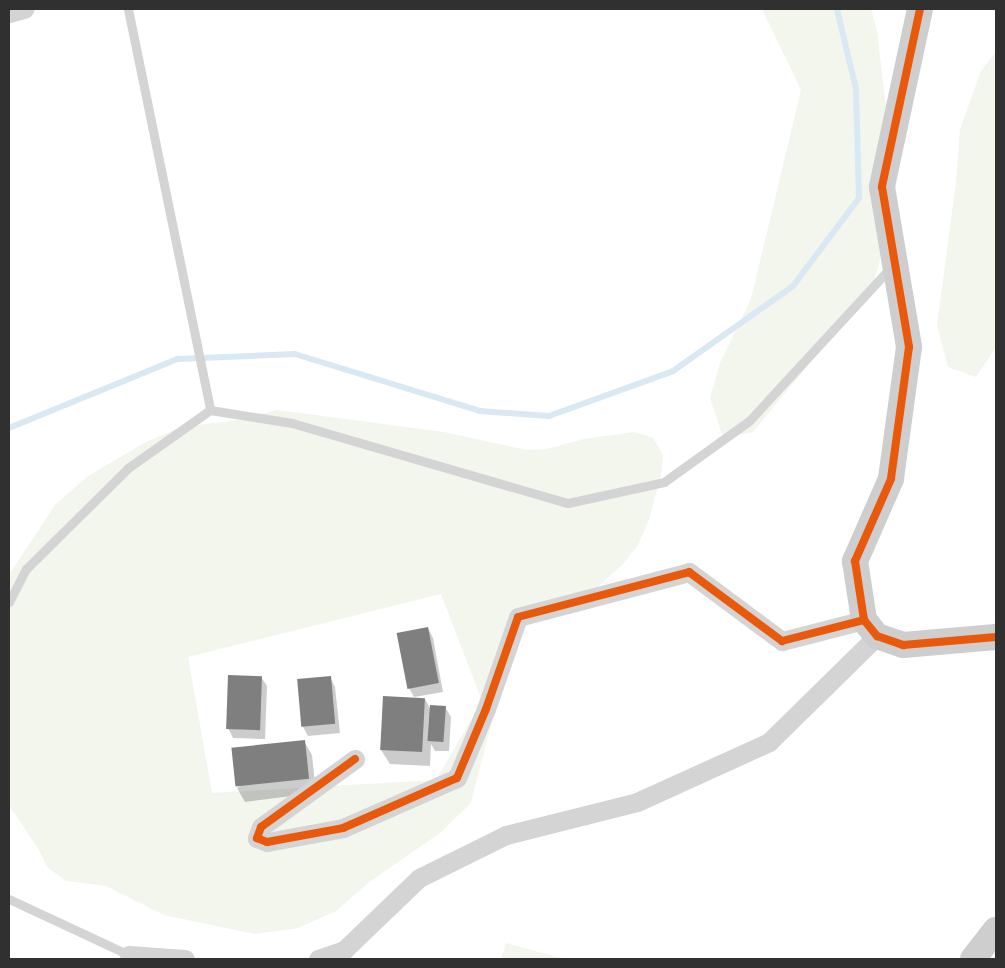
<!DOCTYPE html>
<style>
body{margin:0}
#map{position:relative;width:1005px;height:968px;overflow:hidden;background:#fff;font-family:Manrope,sans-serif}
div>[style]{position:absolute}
.green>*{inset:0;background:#f2f6ed}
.shadow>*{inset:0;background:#0003}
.stream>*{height:6px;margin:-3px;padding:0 3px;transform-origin:3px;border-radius:3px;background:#d9e9f4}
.building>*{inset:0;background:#7f7f7f;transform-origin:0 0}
.lane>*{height:9px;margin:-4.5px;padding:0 4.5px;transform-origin:4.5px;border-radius:4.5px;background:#d4d4d4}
.street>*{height:19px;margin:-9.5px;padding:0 9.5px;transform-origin:9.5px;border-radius:9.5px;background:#d4d4d4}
.secondary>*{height:26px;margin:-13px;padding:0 13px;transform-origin:13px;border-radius:13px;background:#cecece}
.cycleway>*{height:8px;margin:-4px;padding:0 4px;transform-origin:4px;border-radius:4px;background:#e8590c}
span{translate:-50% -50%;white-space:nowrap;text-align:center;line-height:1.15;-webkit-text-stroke:5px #fff;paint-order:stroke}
.frame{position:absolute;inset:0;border:10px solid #303030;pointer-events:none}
</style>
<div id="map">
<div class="green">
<div style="clip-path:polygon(762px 9px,871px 9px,877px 31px,888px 124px,892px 218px,872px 288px,753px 432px,723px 438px,710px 398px,720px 363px,751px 299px,801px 90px)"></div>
<div style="clip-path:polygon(996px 52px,996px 347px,976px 377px,948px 367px,937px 326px,956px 182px,960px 129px,981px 71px)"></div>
<div style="clip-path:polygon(evenodd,277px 410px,444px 432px,526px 450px,547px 449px,584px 439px,634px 432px,653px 438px,663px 455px,661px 475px,649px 520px,638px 545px,623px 564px,591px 593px,519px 615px,471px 803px,440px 833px,368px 883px,336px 911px,298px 928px,255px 934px,164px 915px,106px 886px,66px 881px,47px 867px,39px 850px,9px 805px,9px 575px,55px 505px,88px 476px,146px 442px,181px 427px,238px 420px,277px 410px,441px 594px,482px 701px,436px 780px,212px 793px,188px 657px,441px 594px)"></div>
<div style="clip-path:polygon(506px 943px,565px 959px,501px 959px)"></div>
</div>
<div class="shadow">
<div style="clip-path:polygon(428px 628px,433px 638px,443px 692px,414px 697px,409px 688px,398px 634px)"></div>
<div style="clip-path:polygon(261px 677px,267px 686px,265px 739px,233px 738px,228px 728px)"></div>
<div style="clip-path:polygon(330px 677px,335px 687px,340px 733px,308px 736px,303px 727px,299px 680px)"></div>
<div style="clip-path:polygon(425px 699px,431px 710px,445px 707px,451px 717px,449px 751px,435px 751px,431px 744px,430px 766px,390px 764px,381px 750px)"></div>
<div style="clip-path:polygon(304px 741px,312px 755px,316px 793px,245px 802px,237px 788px)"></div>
</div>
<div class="stream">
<div style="left:9px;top:428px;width:182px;rotate:-22.3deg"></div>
<div style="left:177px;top:359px;width:118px;rotate:-2.4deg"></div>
<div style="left:295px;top:354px;width:194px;rotate:17.1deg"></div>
<div style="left:480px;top:411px;width:69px;rotate:4.1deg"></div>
<div style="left:549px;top:416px;width:132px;rotate:-19.9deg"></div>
<div style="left:673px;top:371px;width:147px;rotate:-35.3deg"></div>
<div style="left:793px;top:286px;width:110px;rotate:-53.1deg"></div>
<div style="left:859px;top:198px;width:109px;rotate:-91.6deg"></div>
<div style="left:856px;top:89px;width:82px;rotate:-103.4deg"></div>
</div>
<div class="building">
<div style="left:428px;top:627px;width:57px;height:32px;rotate:79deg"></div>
<div style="left:228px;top:675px;width:34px;height:54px;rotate:2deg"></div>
<div style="left:331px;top:676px;width:48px;height:34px;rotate:85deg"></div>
<div style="left:383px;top:696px;width:42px;height:54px;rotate:3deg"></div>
<div style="left:430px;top:705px;width:16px;height:36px;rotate:4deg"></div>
<div style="left:305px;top:740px;width:39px;height:74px;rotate:84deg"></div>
</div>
<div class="lane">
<div style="left:128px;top:9px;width:409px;rotate:78.4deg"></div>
<div style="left:9px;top:602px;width:37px;rotate:-63deg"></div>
<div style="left:26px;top:569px;width:144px;rotate:-44.7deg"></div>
<div style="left:128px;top:468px;width:100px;rotate:-35.3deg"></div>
<div style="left:210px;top:410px;width:83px;rotate:9deg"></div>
<div style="left:292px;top:423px;width:287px;rotate:16.2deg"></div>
<div style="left:568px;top:503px;width:98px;rotate:-12.3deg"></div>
<div style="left:664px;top:482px;width:105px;rotate:-35.7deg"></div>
<div style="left:749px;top:421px;width:209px;rotate:-47.3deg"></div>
<div style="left:9px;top:899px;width:132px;rotate:25deg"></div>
</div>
<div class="street">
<div style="left:9px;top:13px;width:16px;rotate:-15deg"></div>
<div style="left:355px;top:759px;width:116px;rotate:144.1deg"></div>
<div style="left:261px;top:827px;width:12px;rotate:110deg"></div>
<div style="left:257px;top:838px;width:11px;rotate:22deg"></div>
<div style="left:267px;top:842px;width:77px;rotate:-10.4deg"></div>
<div style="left:343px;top:828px;width:124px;rotate:-23.7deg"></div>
<div style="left:457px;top:778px;width:75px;rotate:-67.2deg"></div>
<div style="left:486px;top:709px;width:97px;rotate:-70.8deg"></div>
<div style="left:518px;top:617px;width:177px;rotate:-14.7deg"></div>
<div style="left:689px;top:572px;width:116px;rotate:36.6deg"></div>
<div style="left:782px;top:641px;width:85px;rotate:-14.4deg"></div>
<div style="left:129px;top:955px;width:56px;rotate:4.1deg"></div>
<div style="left:318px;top:959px;width:28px;rotate:-19deg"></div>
<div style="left:344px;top:950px;width:104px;rotate:-43.8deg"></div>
<div style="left:419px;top:878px;width:97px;rotate:-26.3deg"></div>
<div style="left:506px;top:835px;width:135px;rotate:-14.1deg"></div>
<div style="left:637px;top:802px;width:145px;rotate:-24.4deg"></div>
<div style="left:769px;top:742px;width:151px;rotate:-44.5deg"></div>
</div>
<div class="secondary">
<div style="left:920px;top:9px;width:182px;rotate:102.1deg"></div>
<div style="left:882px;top:187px;width:162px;rotate:80.4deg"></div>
<div style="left:909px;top:347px;width:133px;rotate:97.8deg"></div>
<div style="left:891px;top:479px;width:90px;rotate:113.7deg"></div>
<div style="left:855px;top:561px;width:60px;rotate:81.3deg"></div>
<div style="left:864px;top:620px;width:21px;rotate:51deg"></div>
<div style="left:877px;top:636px;width:28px;rotate:19deg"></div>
<div style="left:903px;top:645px;width:93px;rotate:-4.9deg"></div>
<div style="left:973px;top:959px;width:37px;rotate:-52deg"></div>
</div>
<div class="cycleway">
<div style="left:920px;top:9px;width:182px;rotate:102.1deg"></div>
<div style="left:882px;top:187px;width:162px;rotate:80.4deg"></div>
<div style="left:909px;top:347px;width:133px;rotate:97.8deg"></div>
<div style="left:891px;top:479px;width:90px;rotate:113.7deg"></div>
<div style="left:855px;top:561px;width:60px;rotate:81.3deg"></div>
<div style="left:864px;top:620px;width:21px;rotate:51deg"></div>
<div style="left:877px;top:636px;width:28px;rotate:19deg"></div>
<div style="left:903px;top:645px;width:93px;rotate:-4.9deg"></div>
<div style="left:355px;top:759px;width:116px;rotate:144.1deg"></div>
<div style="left:261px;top:827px;width:12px;rotate:110deg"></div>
<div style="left:257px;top:838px;width:11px;rotate:22deg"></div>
<div style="left:267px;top:842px;width:77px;rotate:-10.4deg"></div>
<div style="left:343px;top:828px;width:124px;rotate:-23.7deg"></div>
<div style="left:457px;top:778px;width:75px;rotate:-67.2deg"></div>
<div style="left:486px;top:709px;width:97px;rotate:-70.8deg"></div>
<div style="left:518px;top:617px;width:177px;rotate:-14.7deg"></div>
<div style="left:689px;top:572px;width:116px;rotate:36.6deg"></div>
<div style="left:782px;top:641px;width:85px;rotate:-14.4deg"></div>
</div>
<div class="frame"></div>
</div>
